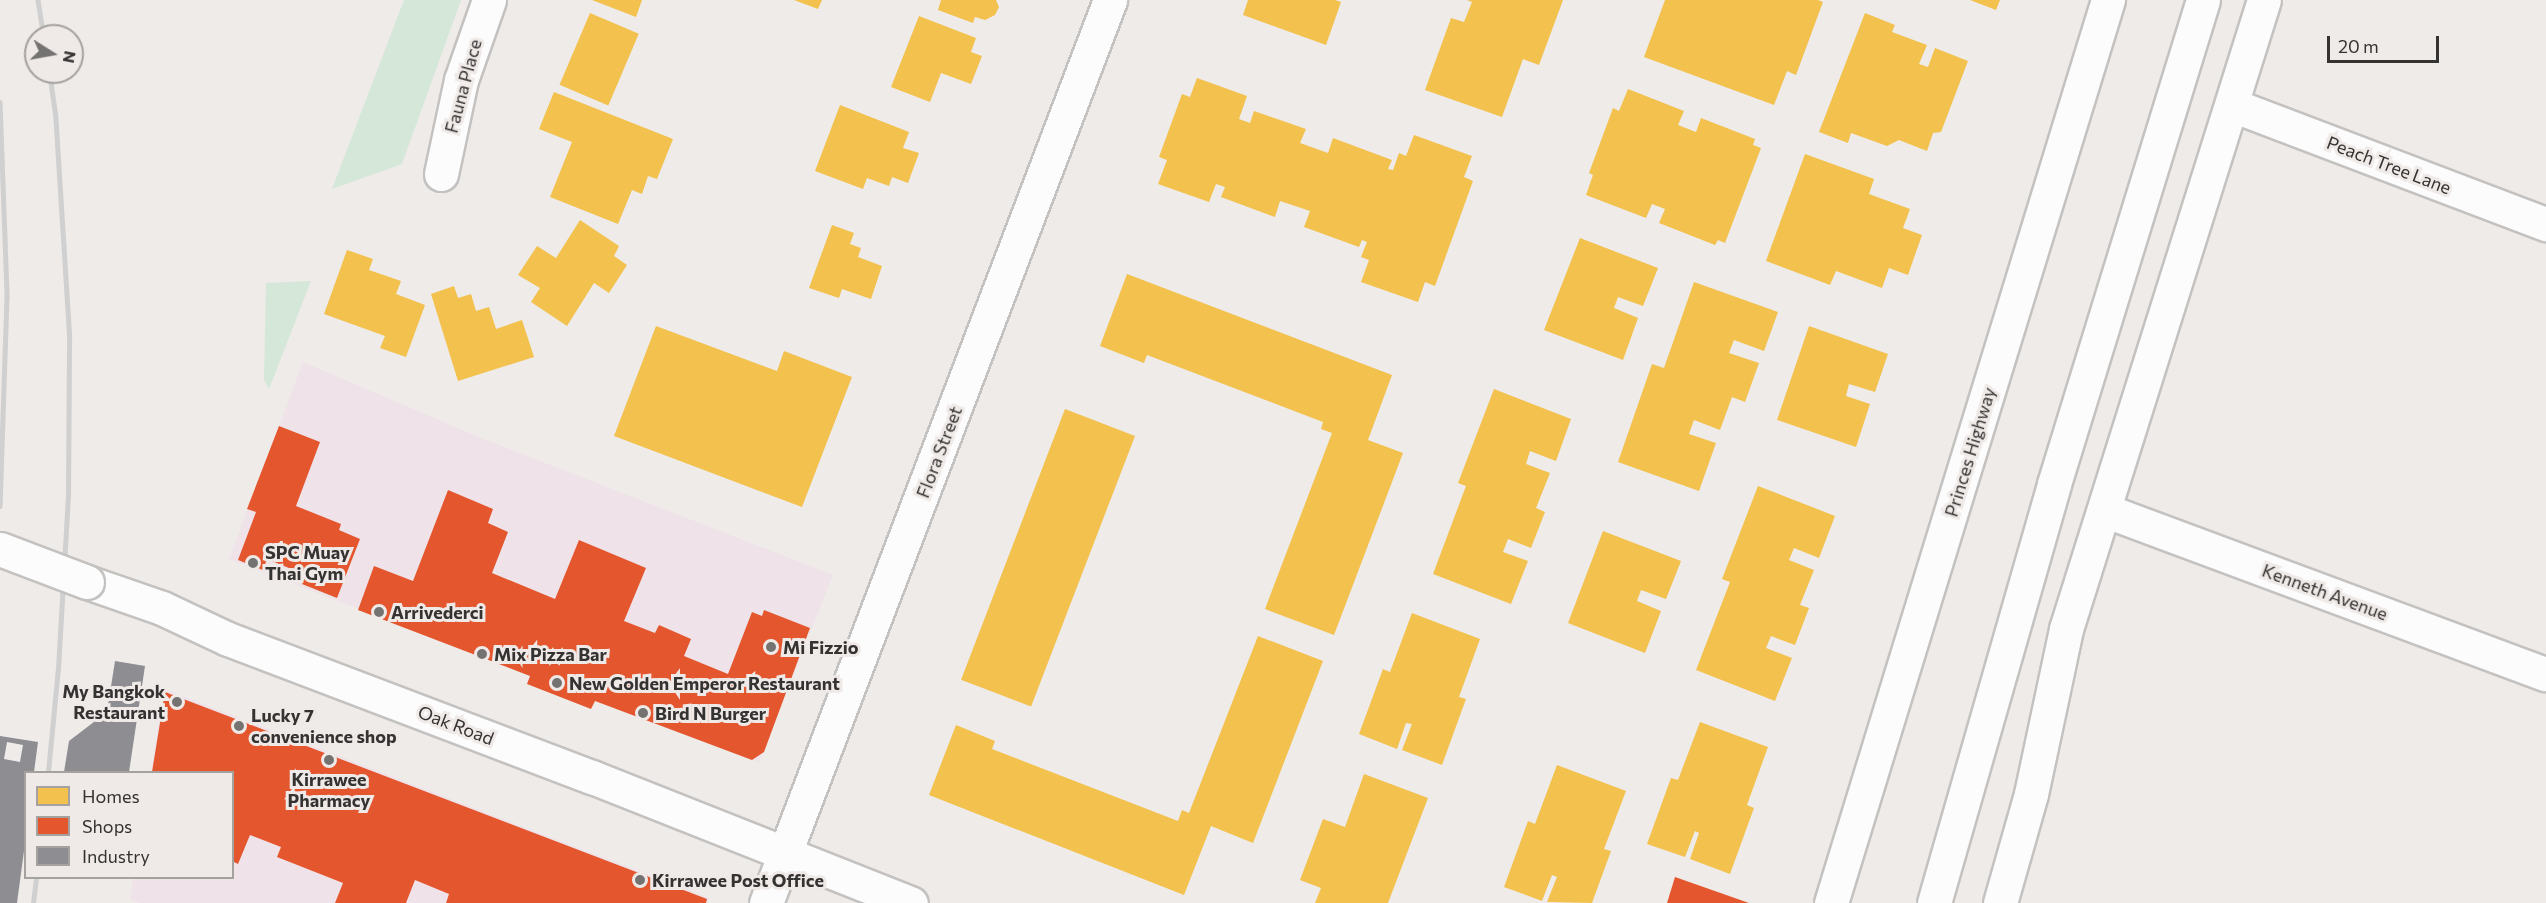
<!DOCTYPE html>
<style>
body{margin:0}
#map{position:relative;width:2546px;height:903px;overflow:hidden;background:#eeebe9;font-family:Commissioner,sans-serif}
div>[style]{position:absolute}
.commercial>*{inset:0;background:#efe2e9}
.green>*{inset:0;background:#d4e7d8}
.homes>*{inset:0;background:#f2c14e;transform-origin:0 0}
.shops>*{inset:0;background:#e4572e}
.industry>*{inset:0;background:#8d8d92}
.roads{filter:drop-shadow(2px 0 #c4c2c0) drop-shadow(-2px 0 #c4c2c0) drop-shadow(0 2px #c4c2c0) drop-shadow(0 -2px #c4c2c0)}
.minor>*{height:33px;margin:-16.5px;padding:0 16.5px;transform-origin:16.5px;border-radius:16.5px;background:#fcfcfc}
.tertiary>*{height:33px;margin:-16.5px;padding:0 16.5px;transform-origin:16.5px;border-radius:16.5px;background:#fcfcfc}
.trunk>*{height:33px;margin:-16.5px;padding:0 16.5px;transform-origin:16.5px;border-radius:16.5px;background:#fcfcfc}
.rail>*{height:4.5px;margin:-2.25px;padding:0 2.25px;transform-origin:2.25px;border-radius:2.25px;background:#d0d0d0}
.bridges{filter:drop-shadow(2px 0 #c4c2c0) drop-shadow(-2px 0 #c4c2c0) drop-shadow(0 2px #c4c2c0) drop-shadow(0 -2px #c4c2c0)}
.tertiary-bridge>*{height:33px;margin:-16.5px;padding:0 16.5px;transform-origin:16.5px;border-radius:16.5px;background:#fcfcfc}
.dots>*{width:16px;height:16px;translate:-50% -50%;box-sizing:border-box;border:3px solid #efeae8;border-radius:50%}
span{translate:-50% -50%;white-space:nowrap;text-align:center;line-height:1.15;-webkit-text-stroke:6px #efeae8;paint-order:stroke}
.street-label{font-size:18px;color:#343332}
.poi-label{font-size:18px;color:#343332;font-weight:700}
.left{translate:0 -50%;text-align:left}
.right{translate:-100% -50%;text-align:right}
.legend{position:absolute;left:24px;top:771px;width:210px;height:108px;box-sizing:border-box;background:#efeae8;border:2px solid #a4a19f;margin:0;padding:8px 10px;list-style:none;font-size:18px;color:#343332}
.legend li{display:flex;align-items:center;gap:12px;height:30px}
.legend b{width:30px;border:2px solid #a4a19f}
.north{position:absolute;left:24px;top:24px;width:60px;height:60px;box-sizing:border-box;background:#efeae8;border:2px solid #a4a19f;border-radius:50%;rotate:101deg;font-size:16px;font-weight:700;line-height:24px;text-align:center;color:#343332}
.north::after{content:'';display:block;margin:auto;width:21px;height:27px;background:#757372;clip-path:polygon(50% 0,100% 100%,50% 72%,0 100%)}
.scale{position:absolute;left:2327px;top:36px;width:112px;height:27px;box-sizing:border-box;border:3px solid #343332;border-top:0;padding-left:8px;font-size:18px;line-height:21px;white-space:nowrap;color:#343332;-webkit-text-stroke:4px #efeae8;paint-order:stroke}
</style>
<div id="map">
<div class="commercial">
<div style="clip-path:polygon(303px 362px,481px 438px,833px 575px,759px 762px,229px 559px)"></div>
<div style="clip-path:polygon(164px 689px,709px 898px,707px 903px,140px 903px,130px 899px,133px 878px,232px 878px,232px 772px,151px 772px)"></div>
</div>
<div class="green">
<div style="clip-path:polygon(404px 0,461px 0,402px 164px,332px 189px)"></div>
<div style="clip-path:polygon(311px 281px,269px 389px,264px 380px,266px 283px)"></div>
</div>
<div class="homes">
<div style="clip-path:polygon(592px 0,642px 0,636px 17px)"></div>
<div style="clip-path:polygon(794px 0,822px 0,818px 9px)"></div>
<div style="clip-path:polygon(941px 0,996px 0,999px 7px,995px 15px,985px 20px,975px 17px,973px 23px,938px 10px)"></div>
<div style="clip-path:polygon(1248px 0,1335px 0,1341px 2px,1326px 45px,1243px 15px)"></div>
<div style="clip-path:polygon(1467px 0,1563px 0,1539px 65px,1523px 59px,1502px 117px,1425px 90px,1451px 18px,1464px 22px,1472px 2px)"></div>
<div style="clip-path:polygon(1665px 0,1818px 0,1823px 2px,1796px 75px,1787px 71px,1774px 105px,1644px 57px)"></div>
<div style="clip-path:polygon(1970px 0,2000px 0,1996px 10px)"></div>
<div style="left:590px;top:13px;width:53px;height:78px;rotate:23deg"></div>
<div style="clip-path:polygon(1865px 13px,1895px 25px,1892px 32px,1927px 45px,1919px 64px,1928px 67px,1935px 48px,1968px 61px,1941px 132px,1933px 133px,1927px 151px,1899px 140px,1887px 146px,1851px 133px,1848px 143px,1819px 132px)"></div>
<div style="clip-path:polygon(919px 16px,976px 38px,971px 52px,982px 56px,971px 84px,941px 73px,930px 102px,891px 87px)"></div>
<div style="clip-path:polygon(1197px 78px,1247px 96px,1239px 119px,1250px 123px,1254px 111px,1306px 129px,1300px 143px,1328px 153px,1333px 138px,1392px 160px,1388px 169px,1393px 170px,1399px 153px,1406px 156px,1414px 135px,1472px 156px,1464px 177px,1473px 181px,1435px 286px,1425px 282px,1418px 302px,1361px 282px,1369px 260px,1361px 257px,1367px 242px,1362px 240px,1359px 247px,1304px 227px,1310px 211px,1280px 201px,1275px 217px,1221px 197px,1225px 187px,1216px 184px,1209px 202px,1158px 184px,1167px 160px,1159px 157px,1182px 94px,1190px 97px)"></div>
<div style="clip-path:polygon(1628px 89px,1684px 111px,1678px 125px,1696px 132px,1701px 118px,1755px 139px,1753px 145px,1761px 148px,1725px 243px,1718px 240px,1715px 245px,1659px 223px,1665px 209px,1652px 204px,1646px 218px,1586px 195px,1593px 175px,1589px 173px,1613px 108px,1619px 111px)"></div>
<div style="clip-path:polygon(554px 92px,673px 139px,657px 179px,648px 176px,642px 194px,632px 190px,618px 224px,550px 197px,572px 142px,539px 129px)"></div>
<div style="clip-path:polygon(840px 105px,909px 132px,903px 148px,919px 153px,908px 183px,892px 177px,889px 186px,867px 178px,863px 189px,815px 171px)"></div>
<div style="clip-path:polygon(1805px 154px,1874px 179px,1869px 194px,1910px 209px,1903px 228px,1922px 235px,1908px 275px,1889px 268px,1882px 288px,1836px 271px,1830px 285px,1766px 261px)"></div>
<div style="clip-path:polygon(580px 220px,619px 246px,614px 256px,627px 265px,609px 293px,594px 283px,567px 326px,531px 302px,540px 288px,518px 275px,537px 246px,556px 258px)"></div>
<div style="clip-path:polygon(832px 225px,854px 233px,850px 244px,861px 248px,858px 257px,882px 266px,871px 299px,842px 289px,839px 298px,809px 288px)"></div>
<div style="clip-path:polygon(1580px 238px,1658px 268px,1643px 306px,1618px 297px,1614px 308px,1638px 318px,1623px 360px,1544px 330px)"></div>
<div style="clip-path:polygon(347px 250px,373px 259px,369px 270px,401px 281px,396px 294px,425px 305px,406px 357px,380px 348px,385px 336px,324px 314px)"></div>
<div style="clip-path:polygon(1127px 274px,1392px 375px,1368px 440px,1403px 453px,1334px 635px,1265px 609px,1332px 433px,1321px 429px,1323px 422px,1147px 355px,1144px 363px,1100px 346px)"></div>
<div style="clip-path:polygon(1694px 282px,1778px 312px,1764px 351px,1734px 340px,1729px 353px,1759px 363px,1745px 402px,1732px 397px,1720px 430px,1694px 420px,1689px 434px,1716px 443px,1699px 491px,1618px 462px,1652px 364px,1664px 368px)"></div>
<div style="clip-path:polygon(454px 286px,458px 298px,471px 294px,476px 311px,489px 307px,496px 329px,522px 320px,534px 357px,458px 381px,431px 294px)"></div>
<div style="clip-path:polygon(656px 326px,777px 371px,784px 351px,852px 377px,802px 507px,614px 436px)"></div>
<div style="clip-path:polygon(1809px 326px,1888px 354px,1875px 392px,1849px 384px,1846px 396px,1870px 404px,1856px 447px,1777px 420px)"></div>
<div style="clip-path:polygon(1494px 389px,1571px 419px,1556px 461px,1530px 451px,1526px 464px,1550px 473px,1536px 508px,1545px 512px,1531px 548px,1508px 539px,1503px 552px,1528px 561px,1511px 604px,1433px 574px,1466px 486px,1458px 483px)"></div>
<div style="left:1065px;top:409px;width:75px;height:290px;rotate:21deg"></div>
<div style="clip-path:polygon(1758px 486px,1835px 516px,1819px 558px,1794px 548px,1789px 560px,1814px 570px,1800px 605px,1809px 608px,1795px 645px,1771px 636px,1766px 648px,1792px 658px,1775px 701px,1696px 670px,1730px 582px,1722px 579px)"></div>
<div style="clip-path:polygon(1603px 531px,1681px 561px,1666px 599px,1641px 590px,1637px 601px,1661px 611px,1645px 653px,1568px 623px)"></div>
<div style="clip-path:polygon(1412px 613px,1480px 639px,1459px 697px,1466px 699px,1442px 765px,1402px 750px,1412px 724px,1406px 723px,1397px 749px,1359px 734px,1383px 669px,1390px 672px)"></div>
<div style="clip-path:polygon(1258px 636px,1323px 661px,1253px 843px,1211px 826px,1184px 895px,929px 795px,956px 725px,995px 741px,992px 749px,1178px 821px,1182px 810px,1189px 813px)"></div>
<div style="clip-path:polygon(1700px 722px,1768px 747px,1747px 805px,1754px 808px,1730px 874px,1690px 859px,1699px 833px,1695px 831px,1685px 857px,1647px 844px,1671px 778px,1678px 780px)"></div>
<div style="clip-path:polygon(1557px 765px,1626px 791px,1604px 849px,1611px 851px,1592px 903px,1547px 902px,1557px 877px,1552px 875px,1542px 901px,1504px 887px,1528px 821px,1535px 824px)"></div>
<div style="clip-path:polygon(1364px 774px,1428px 798px,1388px 903px,1315px 903px,1321px 888px,1300px 880px,1323px 819px,1345px 827px)"></div>
</div>
<div class="shops">
<div style="clip-path:polygon(279px 426px,320px 442px,296px 506px,341px 524px,339px 530px,360px 539px,337px 598px,302px 584px,306px 575px,267px 559px,263px 570px,238px 560px,256px 512px,247px 509px)"></div>
<div style="clip-path:polygon(448px 490px,493px 509px,488px 523px,508px 532px,492px 573px,555px 599px,579px 540px,646px 568px,624px 621px,655px 633px,659px 625px,691px 639px,684px 656px,728px 674px,752px 612px,762px 616px,764px 610px,810px 628px,764px 752px,752px 760px,595px 701px,591px 709px,527px 684px,530px 676px,358px 610px,374px 566px,413px 581px)"></div>
<div style="clip-path:polygon(165px 692px,707px 899px,706px 903px,446px 903px,449px 894px,415px 880px,406px 903px,335px 903px,343px 883px,277px 857px,281px 847px,250px 835px,238px 864px,232px 861px,232px 772px,152px 772px)"></div>
<div style="clip-path:polygon(1675px 877px,1749px 903px,1667px 903px)"></div>
</div>
<div class="industry">
<div style="clip-path:polygon(115px 661px,145px 666px,129px 772px,64px 772px,69px 741px,107px 712px)"></div>
<div style="clip-path:polygon(evenodd,0 736px,38px 742px,34px 772px,26px 772px,26px 836px,17px 903px,0 903px,0 736px,7px 742px,23px 745px,20px 762px,4px 759px,7px 742px)"></div>
</div>
<div class="roads">
<div class="minor">
<div style="left:2232px;top:105px;width:336px;rotate:20.8deg"></div>
<div style="left:441px;top:174px;width:96px;rotate:-78deg"></div>
<div style="left:461px;top:80px;width:85px;rotate:-70.7deg"></div>
<div style="left:2104px;top:510px;width:471px;rotate:20.4deg"></div>
<div style="left:785px;top:853px;width:913px;rotate:-69.14deg"></div>
<div style="left:2000px;top:903px;width:113px;rotate:-74.1deg"></div>
<div style="left:2031px;top:794px;width:169px;rotate:-78deg"></div>
<div style="left:2066px;top:629px;width:659px;rotate:-72.53deg"></div>
</div>
<div class="tertiary">
<div style="left:87px;top:582px;width:79px;rotate:19.1deg"></div>
<div style="left:162px;top:608px;width:73px;rotate:25.2deg"></div>
<div style="left:228px;top:639px;width:389px;rotate:20.8deg"></div>
<div style="left:592px;top:777px;width:343px;rotate:21.6deg"></div>
<div style="left:766px;top:903px;width:53px;rotate:-69.2deg"></div>
</div>
<div class="trunk">
<div style="left:1831px;top:903px;width:945px;rotate:-72.95deg"></div>
<div style="left:1934px;top:903px;width:436px;rotate:-74deg"></div>
<div style="left:2054px;top:484px;width:506px;rotate:-72.89deg"></div>
</div>
</div>
<div class="rail">
<div style="left:38px;top:0;width:36px;rotate:81deg"></div>
<div style="left:0;top:102px;width:195px;rotate:87.9deg"></div>
<div style="left:7px;top:297px;width:209px;rotate:91.9deg"></div>
<div style="left:48px;top:772px;width:103px;rotate:-84.5deg"></div>
<div style="left:58px;top:669px;width:173px;rotate:-86.7deg"></div>
<div style="left:68px;top:496px;width:162px;rotate:-89.6deg"></div>
<div style="left:69px;top:334px;width:220px;rotate:-93.6deg"></div>
<div style="left:55px;top:114px;width:42px;rotate:-98.1deg"></div>
<div style="left:33px;top:903px;width:25px;rotate:-83deg"></div>
</div>
<div class="bridges">
<div class="tertiary-bridge">
<div style="left:0;top:549px;width:93px;rotate:20.8deg"></div>
</div>
</div>
<div class="dots">
<div style="left:253px;top:563px;background:#757372"></div>
<div style="left:379px;top:612px;background:#757372"></div>
<div style="left:771px;top:647px;background:#757372"></div>
<div style="left:482px;top:654px;background:#757372"></div>
<div style="left:557px;top:683px;background:#757372"></div>
<div style="left:177px;top:702px;background:#757372"></div>
<div style="left:643px;top:713px;background:#757372"></div>
<div style="left:239px;top:726px;background:#757372"></div>
<div style="left:329px;top:760px;background:#757372"></div>
<div style="left:640px;top:880px;background:#757372"></div>
</div>
<div class="street-label">
<span style="left:463px;top:86px;rotate:-75deg">Fauna Place</span>
<span style="left:2389px;top:165px;rotate:21deg">Peach Tree Lane</span>
<span style="left:939px;top:452px;rotate:-69deg">Flora Street</span>
<span style="left:1970px;top:452px;rotate:-73deg">Princes Highway</span>
<span style="left:2325px;top:592px;rotate:20deg">Kenneth Avenue</span>
<span style="left:456px;top:725px;rotate:21deg">Oak Road</span>
</div>
<div class="poi-label">
<span class="left" style="left:265px;top:563px">SPC Muay<br>Thai Gym</span>
<span class="left" style="left:391px;top:612px">Arrivederci</span>
<span class="left" style="left:783px;top:647px">Mi Fizzio</span>
<span class="left" style="left:494px;top:654px">Mix Pizza Bar</span>
<span class="left" style="left:569px;top:683px">New Golden Emperor Restaurant</span>
<span class="right" style="left:165px;top:702px">My Bangkok<br>Restaurant</span>
<span class="left" style="left:655px;top:713px">Bird N Burger</span>
<span class="left" style="left:251px;top:726px">Lucky 7<br>convenience shop</span>
<span style="left:329px;top:790px">Kirrawee<br>Pharmacy</span>
<span class="left" style="left:652px;top:880px">Kirrawee Post Office</span>
</div>
<ul class="legend">
<li><b style="height:16px;background:#f2c14e"></b>Homes</li>
<li><b style="height:16px;background:#e4572e"></b>Shops</li>
<li><b style="height:16px;background:#8d8d92"></b>Industry</li>
</ul>
<div class="north">N</div>
<div class="scale">20 m</div>
</div>
